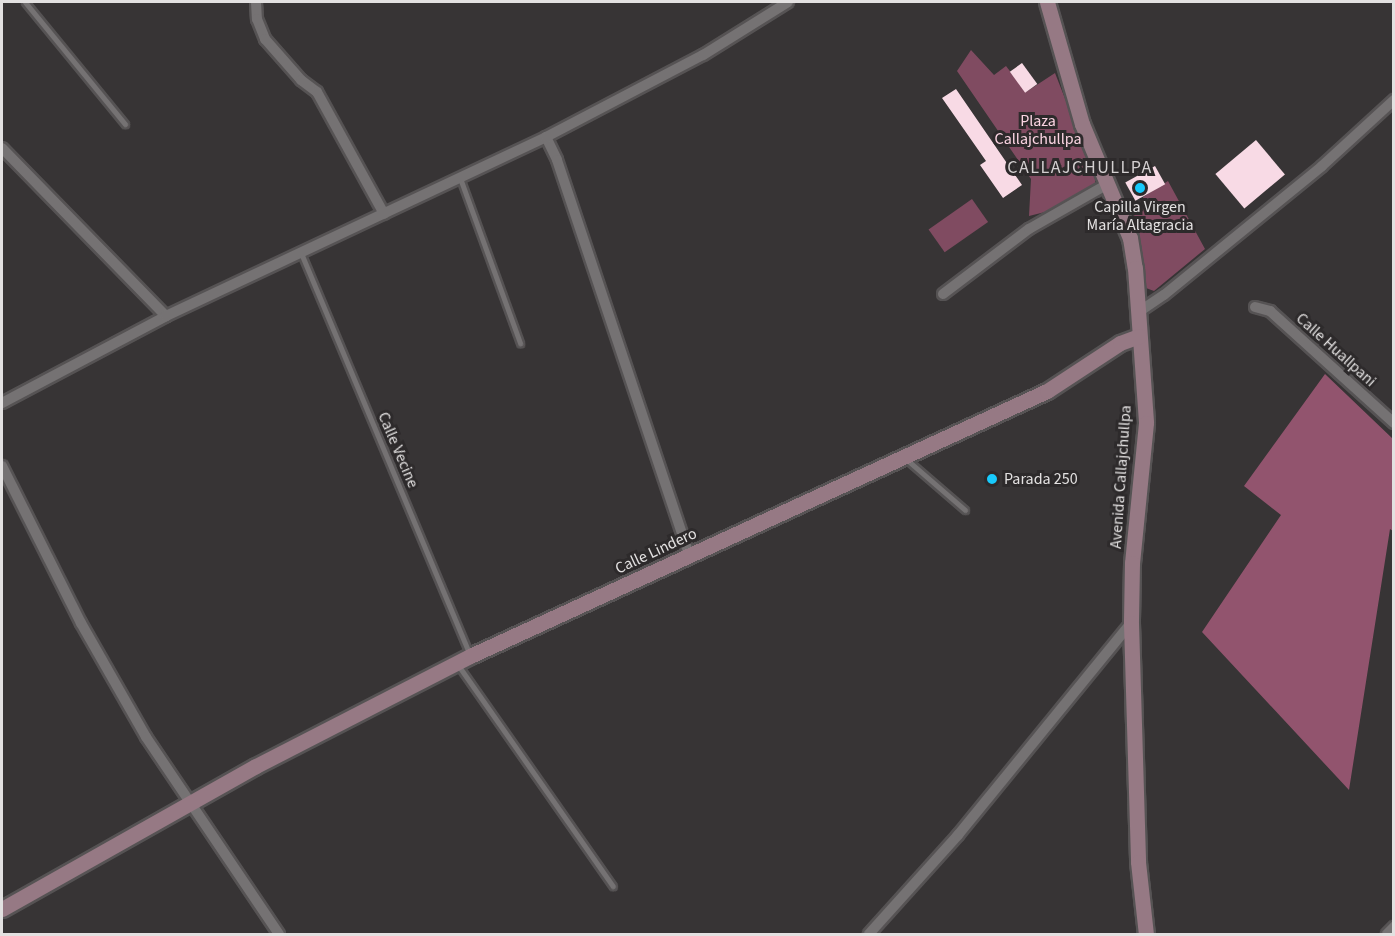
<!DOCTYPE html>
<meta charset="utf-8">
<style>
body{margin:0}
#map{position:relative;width:1395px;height:936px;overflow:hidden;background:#373435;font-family:"Source Sans 3",sans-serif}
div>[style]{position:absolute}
.green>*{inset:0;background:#804b61;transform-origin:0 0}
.forest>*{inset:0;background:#92546e}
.building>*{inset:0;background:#f8dae5;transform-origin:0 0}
.roads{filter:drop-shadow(2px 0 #565354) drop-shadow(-2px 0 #565354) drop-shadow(0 2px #565354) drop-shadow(0 -2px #565354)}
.lane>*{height:5px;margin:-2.5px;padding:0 2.5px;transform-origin:2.5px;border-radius:2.5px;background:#757273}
.street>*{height:10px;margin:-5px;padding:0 5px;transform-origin:5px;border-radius:5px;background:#757273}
.secondary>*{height:15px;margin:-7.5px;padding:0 7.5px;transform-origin:7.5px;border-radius:7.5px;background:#967984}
.dots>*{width:16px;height:16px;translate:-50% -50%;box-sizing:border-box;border:3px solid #2d2a2b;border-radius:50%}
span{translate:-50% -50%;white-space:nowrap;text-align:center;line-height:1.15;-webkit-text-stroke:6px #2d2a2b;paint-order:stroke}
.park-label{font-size:16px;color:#fbd4e2}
.poi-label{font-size:16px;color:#e3e1e1}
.left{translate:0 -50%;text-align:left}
.street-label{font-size:16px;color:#e3e1e1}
.neighbourhood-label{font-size:18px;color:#d3cfd0;letter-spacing:1.5px}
.frame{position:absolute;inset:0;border:3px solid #e3e1e1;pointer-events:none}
</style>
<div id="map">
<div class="green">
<div style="clip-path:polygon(971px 50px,994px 75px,1006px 66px,1026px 92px,1055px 73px,1095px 175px,1095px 185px,1049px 211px,1029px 216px,1031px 179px,957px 71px)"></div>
<div style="clip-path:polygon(1168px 181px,1205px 249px,1154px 291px,1146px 288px,1143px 280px,1142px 252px,1133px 216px,1143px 211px,1143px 197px)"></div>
<div style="left:972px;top:199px;width:28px;height:53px;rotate:55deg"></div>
</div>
<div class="forest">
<div style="clip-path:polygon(1325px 374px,1393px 439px,1393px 531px,1390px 529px,1349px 790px,1202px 632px,1281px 515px,1244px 486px)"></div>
</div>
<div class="building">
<div style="left:1022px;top:63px;width:26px;height:15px;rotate:54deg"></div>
<div style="clip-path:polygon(956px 89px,1022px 185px,1003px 198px,980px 165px,986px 161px,942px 98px)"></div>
<div style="left:1256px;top:140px;width:45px;height:53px;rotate:50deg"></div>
<div style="left:1155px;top:166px;width:21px;height:34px;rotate:61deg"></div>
</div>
<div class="roads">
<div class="lane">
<div style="left:25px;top:2px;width:158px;rotate:50.7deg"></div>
<div style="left:460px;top:178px;width:176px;rotate:70deg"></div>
<div style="left:301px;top:253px;width:437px;rotate:67.2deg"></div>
<div style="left:906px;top:459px;width:78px;rotate:40.8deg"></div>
<div style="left:458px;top:665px;width:270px;rotate:55deg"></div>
</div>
<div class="street">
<div style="left:256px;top:2px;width:17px;rotate:87deg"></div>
<div style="left:257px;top:19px;width:22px;rotate:68deg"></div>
<div style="left:265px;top:39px;width:55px;rotate:48.7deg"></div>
<div style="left:301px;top:80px;width:20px;rotate:37deg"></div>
<div style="left:317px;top:92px;width:139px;rotate:61.2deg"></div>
<div style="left:546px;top:137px;width:25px;rotate:64deg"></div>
<div style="left:557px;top:160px;width:416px;rotate:71.5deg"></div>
<div style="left:2px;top:148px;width:235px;rotate:45.7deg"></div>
<div style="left:943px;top:294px;width:108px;rotate:-37.1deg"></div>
<div style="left:1029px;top:229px;width:91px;rotate:-29.7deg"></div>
<div style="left:1255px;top:307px;width:16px;rotate:15deg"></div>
<div style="left:1270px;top:311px;width:167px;rotate:42.1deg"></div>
<div style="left:1137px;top:313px;width:32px;rotate:-34deg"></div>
<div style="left:1164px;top:295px;width:204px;rotate:-39.2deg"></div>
<div style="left:1322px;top:166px;width:98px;rotate:-42.5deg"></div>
<div style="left:2px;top:403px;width:186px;rotate:-27.9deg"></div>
<div style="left:166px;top:316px;width:420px;rotate:-25.2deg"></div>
<div style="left:546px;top:137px;width:177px;rotate:-27.6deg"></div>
<div style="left:703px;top:55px;width:100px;rotate:-31.9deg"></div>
<div style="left:2px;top:466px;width:176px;rotate:63.3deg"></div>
<div style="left:81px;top:623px;width:131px;rotate:60.3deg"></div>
<div style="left:146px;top:737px;width:238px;rotate:56deg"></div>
<div style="left:869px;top:934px;width:133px;rotate:-48deg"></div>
<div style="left:958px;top:835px;width:274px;rotate:-50.8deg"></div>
<div style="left:1387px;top:934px;width:10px;rotate:-45deg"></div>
</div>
<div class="secondary">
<div style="left:1047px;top:2px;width:127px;rotate:74deg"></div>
<div style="left:1082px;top:124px;width:124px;rotate:67.2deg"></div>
<div style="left:1130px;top:238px;width:30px;rotate:81deg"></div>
<div style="left:1135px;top:268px;width:155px;rotate:85.9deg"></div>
<div style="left:1146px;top:423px;width:141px;rotate:95.7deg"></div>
<div style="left:1132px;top:563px;width:60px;rotate:91deg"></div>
<div style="left:1131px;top:623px;width:239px;rotate:88.3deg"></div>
<div style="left:1138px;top:862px;width:72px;rotate:83.7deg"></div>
<div style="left:2px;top:909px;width:291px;rotate:-29.4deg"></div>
<div style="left:256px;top:766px;width:241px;rotate:-27.2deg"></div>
<div style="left:470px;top:656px;width:635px;rotate:-24.67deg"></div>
<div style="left:1047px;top:391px;width:87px;rotate:-33.3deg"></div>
<div style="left:1120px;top:343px;width:20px;rotate:-20deg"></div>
</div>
</div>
<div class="dots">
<div style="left:1140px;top:188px;background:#18cafc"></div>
<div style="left:992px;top:479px;background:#18cafc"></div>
</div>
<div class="park-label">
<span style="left:1038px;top:130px">Plaza<br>Callajchullpa</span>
</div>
<div class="poi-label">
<span style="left:1140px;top:216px">Capilla Virgen<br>María Altagracia</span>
<span class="left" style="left:1004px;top:479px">Parada 250</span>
</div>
<div class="street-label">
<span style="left:1336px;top:350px;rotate:42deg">Calle Huallpani</span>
<span style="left:398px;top:450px;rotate:67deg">Calle Vecine</span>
<span style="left:1121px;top:477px;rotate:-86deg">Avenida Callajchullpa</span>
<span style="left:656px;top:551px;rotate:-25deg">Calle Lindero</span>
</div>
<div class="neighbourhood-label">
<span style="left:1080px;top:168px">CALLAJCHULLPA</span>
</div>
<div class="frame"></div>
</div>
